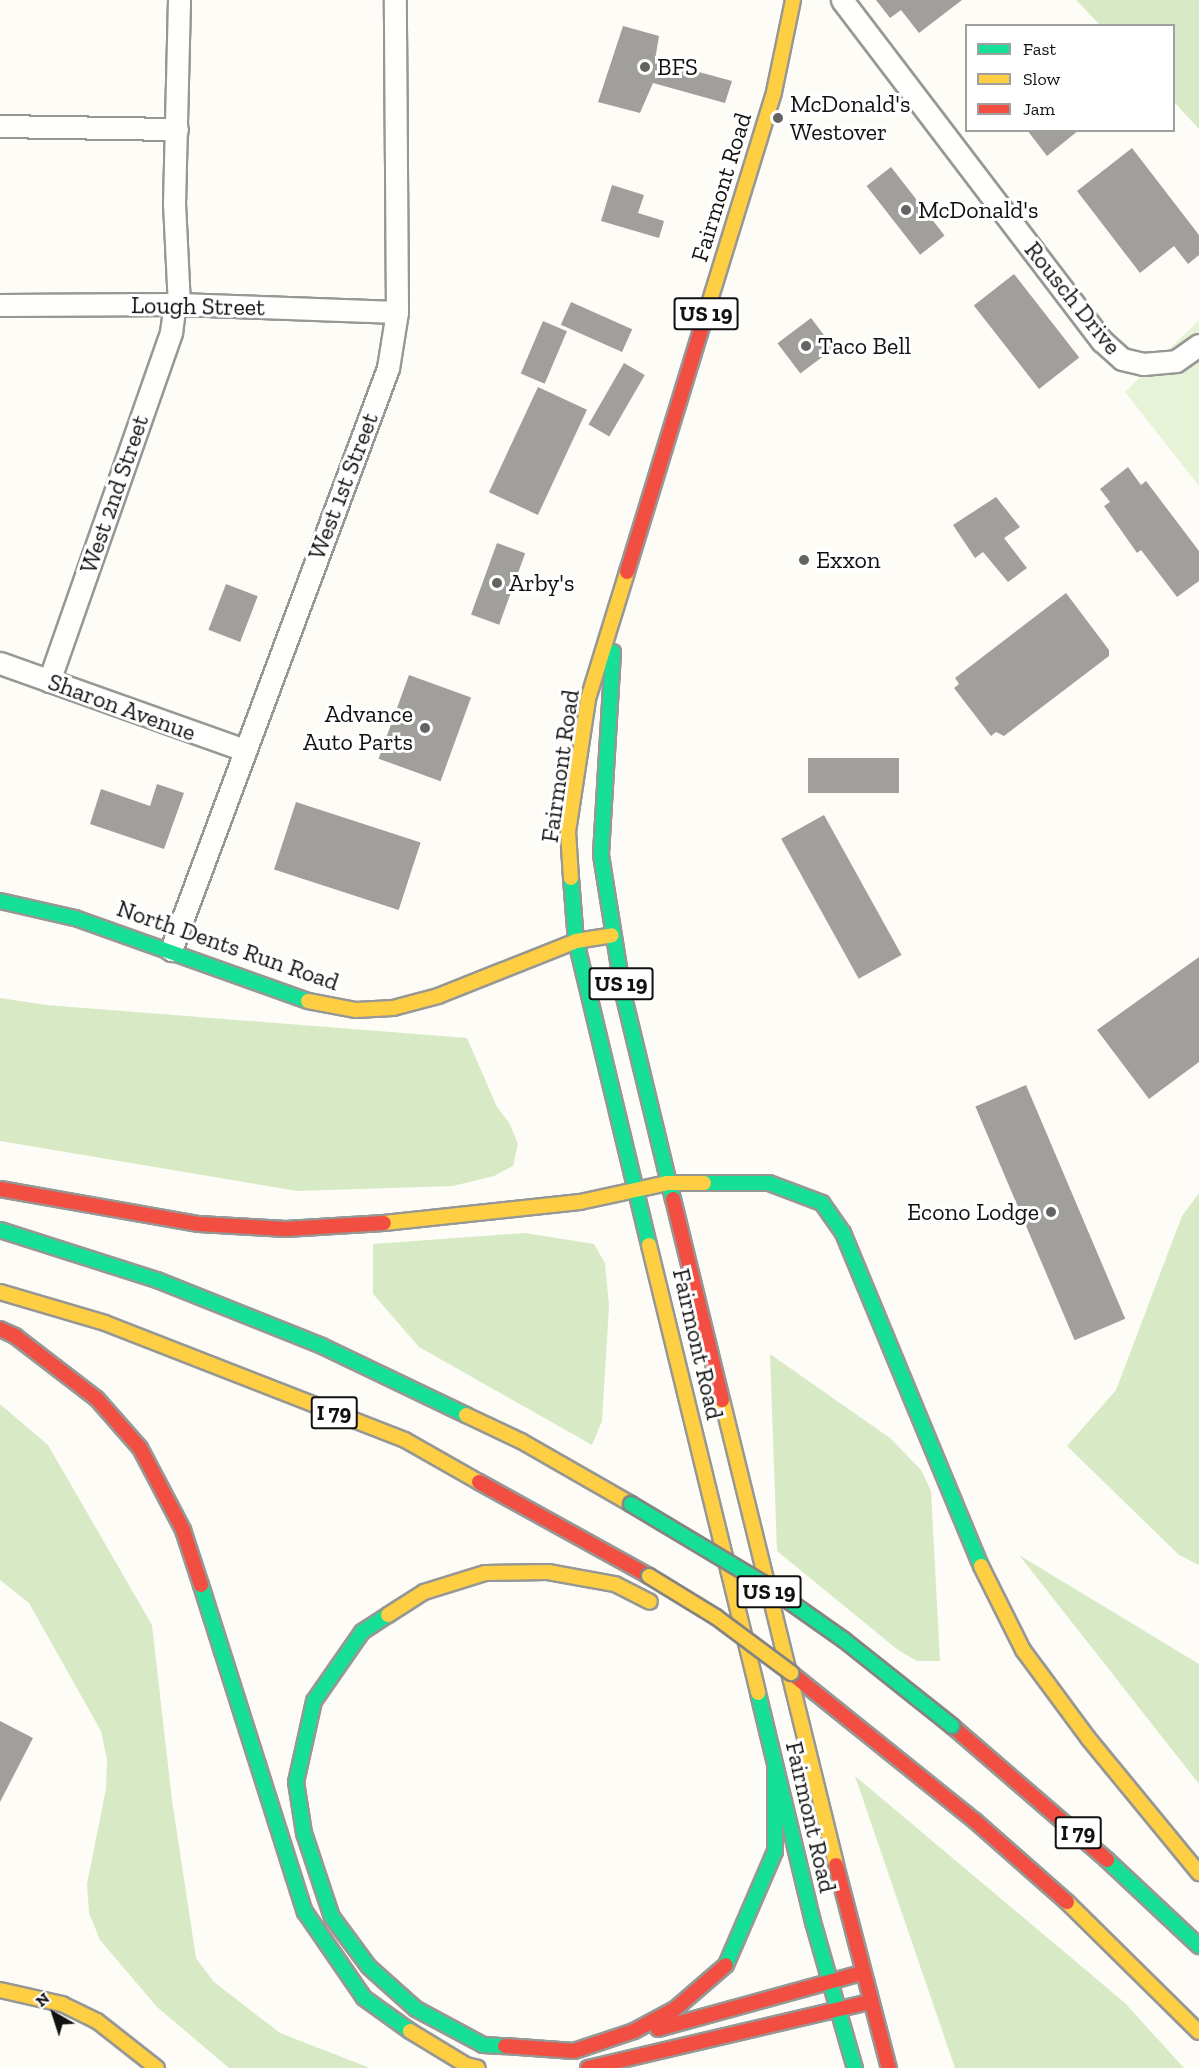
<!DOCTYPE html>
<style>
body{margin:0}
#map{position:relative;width:1199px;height:2068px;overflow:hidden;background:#fdfcf7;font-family:"Zilla Slab",serif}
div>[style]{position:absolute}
.green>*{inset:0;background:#e7f3d7}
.forest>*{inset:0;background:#d8eac5}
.building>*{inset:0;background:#a19f9c;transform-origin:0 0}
.roads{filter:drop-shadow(2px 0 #979795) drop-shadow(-2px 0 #979795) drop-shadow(0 2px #979795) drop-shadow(0 -2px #979795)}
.street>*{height:21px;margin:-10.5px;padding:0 10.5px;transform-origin:10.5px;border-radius:10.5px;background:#fffffe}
.fast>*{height:14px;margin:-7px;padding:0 7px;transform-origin:7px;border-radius:7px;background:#16e098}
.slow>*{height:14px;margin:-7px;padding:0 7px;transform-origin:7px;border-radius:7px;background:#ffcf43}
.jam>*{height:14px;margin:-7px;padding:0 7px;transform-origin:7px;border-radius:7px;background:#f24e42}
.bridges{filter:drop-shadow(2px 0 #858482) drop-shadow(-2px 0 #858482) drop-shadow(0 2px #858482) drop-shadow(0 -2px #858482)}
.fast-bridge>*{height:14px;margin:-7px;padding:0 7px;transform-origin:7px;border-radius:7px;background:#16e098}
.slow-bridge>*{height:14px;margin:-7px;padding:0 7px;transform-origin:7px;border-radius:7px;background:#ffcf43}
.dots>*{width:16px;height:16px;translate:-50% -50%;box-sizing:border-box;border:3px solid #fff;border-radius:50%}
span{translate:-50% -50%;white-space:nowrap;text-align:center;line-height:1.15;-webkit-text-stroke:6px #fff;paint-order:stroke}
.shield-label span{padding:2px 4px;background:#fff;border:2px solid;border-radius:4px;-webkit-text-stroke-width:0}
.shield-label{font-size:22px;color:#111;font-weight:700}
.poi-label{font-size:24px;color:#111}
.left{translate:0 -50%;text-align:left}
.right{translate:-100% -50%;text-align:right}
.street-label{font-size:24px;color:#111}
.legend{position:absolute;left:965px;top:24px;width:210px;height:108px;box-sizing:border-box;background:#fff;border:2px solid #a0a0a0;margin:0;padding:8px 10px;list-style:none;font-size:18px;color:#111}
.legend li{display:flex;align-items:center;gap:12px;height:30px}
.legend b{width:30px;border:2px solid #a0a0a0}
.north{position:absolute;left:24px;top:1984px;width:60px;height:60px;-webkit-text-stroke:4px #fff;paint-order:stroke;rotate:321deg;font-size:16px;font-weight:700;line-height:24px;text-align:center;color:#111}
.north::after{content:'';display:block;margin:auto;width:21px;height:27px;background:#111;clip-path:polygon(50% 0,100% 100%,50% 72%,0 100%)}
</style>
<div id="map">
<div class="green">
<div style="clip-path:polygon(1199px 320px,1199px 486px,1125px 392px)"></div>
</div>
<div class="forest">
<div style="clip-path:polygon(1076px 0,1199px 0,1199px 129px,1174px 102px,1174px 26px,1100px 25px)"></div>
<div style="clip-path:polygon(0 998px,46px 1005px,467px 1038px,497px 1107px,510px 1124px,518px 1144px,513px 1166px,494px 1176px,453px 1186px,297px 1191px,0 1141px)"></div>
<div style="clip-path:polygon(1199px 1193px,1199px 1565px,1179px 1555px,1067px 1446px,1116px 1390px,1182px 1216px)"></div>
<div style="clip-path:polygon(525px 1233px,594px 1244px,605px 1263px,609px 1306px,602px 1421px,592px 1445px,419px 1347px,373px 1294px,373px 1244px)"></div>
<div style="clip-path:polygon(770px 1354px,890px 1438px,921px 1470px,931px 1491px,940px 1661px,917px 1661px,898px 1650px,777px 1551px)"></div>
<div style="clip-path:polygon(0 1404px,48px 1445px,152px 1625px,172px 1800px,196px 1958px,214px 1982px,280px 2033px,370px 2068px,229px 2068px,157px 2007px,100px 1940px,89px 1913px,87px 1884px,106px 1789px,107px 1759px,101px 1731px,29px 1603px,0 1580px)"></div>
<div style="clip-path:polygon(1019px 1555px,1199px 1664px,1199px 1784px)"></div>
<div style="clip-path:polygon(855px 1776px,1125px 2003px,1184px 2068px,955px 2068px)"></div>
</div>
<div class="building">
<div style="clip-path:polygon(876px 0,962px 0,919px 33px,901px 10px,890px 18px)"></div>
<div style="clip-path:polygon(623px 26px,659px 36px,655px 60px,732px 81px,725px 103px,653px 83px,640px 113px,598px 102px)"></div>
<div style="clip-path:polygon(1027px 130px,1079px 130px,1047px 156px)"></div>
<div style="clip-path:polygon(1132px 148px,1199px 235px,1199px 255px,1188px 264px,1174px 246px,1140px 273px,1077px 191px)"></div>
<div style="left:891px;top:167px;width:87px;height:31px;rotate:52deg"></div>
<div style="clip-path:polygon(612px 185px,644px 195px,638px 213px,664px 221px,659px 238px,601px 221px)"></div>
<div style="left:1014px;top:274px;width:106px;height:51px;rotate:52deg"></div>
<div style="left:571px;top:302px;width:67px;height:25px;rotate:24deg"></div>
<div style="left:811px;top:318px;width:38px;height:42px;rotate:53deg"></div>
<div style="left:543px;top:321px;width:26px;height:57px;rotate:23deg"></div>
<div style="left:624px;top:363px;width:24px;height:71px;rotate:30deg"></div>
<div style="left:538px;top:387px;width:54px;height:116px;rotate:25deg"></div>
<div style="clip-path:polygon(1128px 467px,1141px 485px,1146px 481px,1199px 551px,1199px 581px,1177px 597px,1141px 550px,1137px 553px,1104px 506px,1110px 502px,1100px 489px)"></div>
<div style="clip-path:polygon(996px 497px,1020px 527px,1004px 538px,1027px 568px,1008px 582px,983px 552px,975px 558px,953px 525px)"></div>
<div style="left:497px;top:543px;width:30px;height:76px;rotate:20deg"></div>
<div style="left:226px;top:584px;width:34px;height:49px;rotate:21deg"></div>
<div style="clip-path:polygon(1066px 593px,1109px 650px,1109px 656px,1004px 736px,996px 732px,991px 736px,954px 688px,959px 684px,955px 678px)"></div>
<div style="left:409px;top:675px;width:66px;height:89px;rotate:20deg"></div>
<div style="left:808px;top:758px;width:91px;height:35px"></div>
<div style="clip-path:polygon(157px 784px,184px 793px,164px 849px,90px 824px,101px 789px,150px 806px)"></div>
<div style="left:296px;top:802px;width:131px;height:71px;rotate:18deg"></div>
<div style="left:824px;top:815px;width:160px;height:49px;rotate:61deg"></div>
<div style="clip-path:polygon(1199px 957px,1199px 1062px,1149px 1099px,1097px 1030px)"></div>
<div style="left:1026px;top:1085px;width:254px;height:55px;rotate:67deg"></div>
<div style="clip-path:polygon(0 1721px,33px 1738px,0 1802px)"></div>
</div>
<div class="roads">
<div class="street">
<div style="left:179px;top:0;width:203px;rotate:91.4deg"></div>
<div style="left:174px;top:203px;width:101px;rotate:87.2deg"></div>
<div style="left:842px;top:0;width:429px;rotate:52.7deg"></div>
<div style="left:1102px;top:341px;width:27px;rotate:42deg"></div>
<div style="left:1122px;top:359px;width:22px;rotate:13deg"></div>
<div style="left:1143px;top:364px;width:33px;rotate:-5deg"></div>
<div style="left:1176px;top:361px;width:28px;rotate:-35deg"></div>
<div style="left:0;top:126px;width:177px;rotate:1deg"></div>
<div style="left:0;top:305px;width:179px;rotate:-0.3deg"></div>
<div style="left:179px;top:304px;width:218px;rotate:2.1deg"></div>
<div style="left:0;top:663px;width:259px;rotate:19.6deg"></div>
<div style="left:49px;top:681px;width:370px;rotate:-70.7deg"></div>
<div style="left:171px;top:332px;width:27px;rotate:-82deg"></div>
<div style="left:171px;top:950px;width:621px;rotate:-69.55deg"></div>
<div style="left:388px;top:368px;width:57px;rotate:-80.9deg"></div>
<div style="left:397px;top:312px;width:312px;rotate:-90.4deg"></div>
</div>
<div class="fast">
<div style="left:613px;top:652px;width:203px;rotate:93.4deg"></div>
<div style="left:601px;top:855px;width:140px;rotate:80.9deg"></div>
<div style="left:623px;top:993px;width:212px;rotate:76.4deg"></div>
<div style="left:571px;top:878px;width:63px;rotate:85.5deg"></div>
<div style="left:576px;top:941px;width:313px;rotate:76.5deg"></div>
<div style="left:0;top:901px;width:77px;rotate:12.8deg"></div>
<div style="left:75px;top:918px;width:247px;rotate:19.6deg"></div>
<div style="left:704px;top:1183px;width:65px"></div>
<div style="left:769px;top:1183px;width:57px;rotate:20.7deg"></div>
<div style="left:822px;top:1203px;width:37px;rotate:55deg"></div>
<div style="left:843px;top:1233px;width:360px;rotate:67.5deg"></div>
<div style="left:0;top:1230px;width:165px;rotate:17.7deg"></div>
<div style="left:157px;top:1280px;width:178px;rotate:21.8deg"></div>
<div style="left:322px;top:1346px;width:160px;rotate:25.6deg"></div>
<div style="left:201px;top:1585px;width:343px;rotate:72.4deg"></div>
<div style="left:305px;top:1912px;width:104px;rotate:55.5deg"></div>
<div style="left:364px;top:1998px;width:57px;rotate:35.7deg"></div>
<div style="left:388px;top:1615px;width:31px;rotate:147deg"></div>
<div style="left:362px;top:1632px;width:84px;rotate:124.8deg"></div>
<div style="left:314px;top:1701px;width:83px;rotate:102.5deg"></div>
<div style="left:296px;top:1782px;width:52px;rotate:81.1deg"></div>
<div style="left:304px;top:1833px;width:89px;rotate:71.6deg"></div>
<div style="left:332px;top:1917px;width:62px;rotate:53.5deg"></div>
<div style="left:369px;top:1967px;width:63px;rotate:41.8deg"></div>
<div style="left:416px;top:2009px;width:76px;rotate:28.2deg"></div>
<div style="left:483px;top:2045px;width:22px;rotate:3deg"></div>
<div style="left:758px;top:1693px;width:236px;rotate:76.5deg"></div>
<div style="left:813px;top:1922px;width:152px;rotate:74deg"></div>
<div style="left:1107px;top:1860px;width:126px;rotate:43.1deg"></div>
<div style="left:726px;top:1965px;width:124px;rotate:-66.7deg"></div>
<div style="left:775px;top:1851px;width:84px;rotate:-90deg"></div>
</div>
<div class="slow">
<div style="left:708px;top:307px;width:225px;rotate:-72.9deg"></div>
<div style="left:774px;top:92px;width:94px;rotate:-78.3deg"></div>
<div style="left:571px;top:878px;width:46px;rotate:-93.7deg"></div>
<div style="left:568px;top:832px;width:134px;rotate:-81.4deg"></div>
<div style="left:588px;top:699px;width:133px;rotate:-72.9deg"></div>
<div style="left:308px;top:1001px;width:49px;rotate:10.6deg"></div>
<div style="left:356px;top:1010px;width:37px;rotate:-3deg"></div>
<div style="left:393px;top:1008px;width:47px;rotate:-14.9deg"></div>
<div style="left:438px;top:996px;width:149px;rotate:-21.7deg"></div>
<div style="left:576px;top:941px;width:36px;rotate:-9deg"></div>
<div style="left:384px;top:1223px;width:197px;rotate:-6.1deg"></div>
<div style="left:580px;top:1202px;width:89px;rotate:-12.3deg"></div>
<div style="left:667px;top:1183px;width:37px"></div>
<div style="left:649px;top:1245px;width:461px;rotate:76.3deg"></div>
<div style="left:0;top:1292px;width:109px;rotate:16.4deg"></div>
<div style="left:105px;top:1323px;width:322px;rotate:21.3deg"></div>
<div style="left:405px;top:1440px;width:85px;rotate:29.6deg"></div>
<div style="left:722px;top:1400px;width:479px;rotate:76.2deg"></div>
<div style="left:466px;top:1415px;width:61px;rotate:25.3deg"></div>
<div style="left:521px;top:1441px;width:127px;rotate:29.8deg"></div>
<div style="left:981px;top:1566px;width:94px;rotate:63.4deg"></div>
<div style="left:1023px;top:1650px;width:109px;rotate:53.5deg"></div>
<div style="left:1088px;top:1738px;width:175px;rotate:50.6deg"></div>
<div style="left:388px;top:1615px;width:43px;rotate:-32.6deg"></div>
<div style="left:424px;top:1592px;width:64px;rotate:-17.3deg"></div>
<div style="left:485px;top:1573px;width:63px;rotate:-0.9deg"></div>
<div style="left:548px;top:1572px;width:68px;rotate:10.2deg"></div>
<div style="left:615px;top:1584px;width:39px;rotate:27deg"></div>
<div style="left:1067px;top:1902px;width:185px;rotate:44.6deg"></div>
<div style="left:0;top:1990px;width:64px;rotate:12.7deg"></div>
<div style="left:62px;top:2004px;width:39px;rotate:26deg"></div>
<div style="left:97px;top:2021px;width:76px;rotate:38.1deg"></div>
<div style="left:410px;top:2031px;width:66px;rotate:31.3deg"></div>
<div style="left:466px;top:2065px;width:12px;rotate:14deg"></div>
</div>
<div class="jam">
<div style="left:627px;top:572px;width:277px;rotate:-73deg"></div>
<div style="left:0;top:1189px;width:202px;rotate:10deg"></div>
<div style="left:199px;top:1224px;width:87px;rotate:3.3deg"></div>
<div style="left:286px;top:1229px;width:98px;rotate:-3.5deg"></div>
<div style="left:673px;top:1199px;width:207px;rotate:76.3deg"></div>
<div style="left:0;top:1329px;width:17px;rotate:25deg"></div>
<div style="left:15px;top:1336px;width:103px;rotate:37.5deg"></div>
<div style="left:97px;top:1399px;width:65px;rotate:48.7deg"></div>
<div style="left:140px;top:1448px;width:93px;rotate:62.3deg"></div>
<div style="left:183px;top:1530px;width:58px;rotate:71.9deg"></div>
<div style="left:479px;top:1482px;width:194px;rotate:28.9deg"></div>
<div style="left:791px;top:1673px;width:235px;rotate:38.8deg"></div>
<div style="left:974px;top:1820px;width:124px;rotate:41.4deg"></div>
<div style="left:952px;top:1726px;width:205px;rotate:40.8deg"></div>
<div style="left:836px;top:1865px;width:210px;rotate:75.4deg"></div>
<div style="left:658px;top:2029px;width:212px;rotate:-15.4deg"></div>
<div style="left:505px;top:2046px;width:69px;rotate:4.1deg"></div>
<div style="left:574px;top:2051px;width:63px;rotate:-18.4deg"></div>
<div style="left:634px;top:2031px;width:47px;rotate:-28.2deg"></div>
<div style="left:675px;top:2009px;width:67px;rotate:-40.8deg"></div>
<div style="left:588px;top:2068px;width:290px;rotate:-13.2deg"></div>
</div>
</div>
<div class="bridges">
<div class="fast-bridge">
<div style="left:631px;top:1504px;width:154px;rotate:30.9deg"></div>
<div style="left:763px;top:1583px;width:99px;rotate:35.1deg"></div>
<div style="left:844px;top:1640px;width:138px;rotate:38.5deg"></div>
</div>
<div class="slow-bridge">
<div style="left:649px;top:1576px;width:79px;rotate:31.5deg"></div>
<div style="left:716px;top:1617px;width:94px;rotate:36.7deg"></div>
</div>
</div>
<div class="dots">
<div style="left:645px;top:67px;background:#646362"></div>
<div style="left:778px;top:118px;background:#646362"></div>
<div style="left:906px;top:210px;background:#646362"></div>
<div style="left:806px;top:346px;background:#646362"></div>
<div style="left:804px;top:560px;background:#646362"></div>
<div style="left:497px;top:583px;background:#646362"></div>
<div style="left:425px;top:728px;background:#646362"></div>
<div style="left:1051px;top:1212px;background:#646362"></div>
</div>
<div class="shield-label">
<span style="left:706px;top:314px">US 19</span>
<span style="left:621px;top:984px">US 19</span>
<span style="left:334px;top:1413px">I 79</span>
<span style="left:769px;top:1592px">US 19</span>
<span style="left:1078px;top:1833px">I 79</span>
</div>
<div class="poi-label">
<span class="left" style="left:657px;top:67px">BFS</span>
<span class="left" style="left:790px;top:118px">McDonald's<br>Westover</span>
<span class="left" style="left:918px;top:210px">McDonald's</span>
<span class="left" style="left:818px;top:346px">Taco Bell</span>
<span class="left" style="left:816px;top:560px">Exxon</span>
<span class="left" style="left:509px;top:583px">Arby's</span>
<span class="right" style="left:413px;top:728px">Advance<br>Auto Parts</span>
<span class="right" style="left:1039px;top:1212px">Econo Lodge</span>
</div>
<div class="street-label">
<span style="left:721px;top:187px;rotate:-73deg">Fairmont Road</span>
<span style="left:1073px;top:298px;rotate:51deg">Rousch Drive</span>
<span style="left:198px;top:306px;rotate:1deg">Lough Street</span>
<span style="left:343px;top:486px;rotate:-69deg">West 1st Street</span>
<span style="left:114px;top:494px;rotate:-71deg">West 2nd Street</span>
<span style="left:122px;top:707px;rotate:20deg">Sharon Avenue</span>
<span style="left:560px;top:766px;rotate:-82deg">Fairmont Road</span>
<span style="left:228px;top:945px;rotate:19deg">North Dents Run Road</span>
<span style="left:698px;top:1344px;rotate:77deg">Fairmont Road</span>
<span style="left:811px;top:1817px;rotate:77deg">Fairmont Road</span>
</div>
<ul class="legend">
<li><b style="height:8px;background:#16e098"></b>Fast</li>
<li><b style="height:8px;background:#ffcf43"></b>Slow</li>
<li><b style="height:8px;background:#f24e42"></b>Jam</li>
</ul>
<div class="north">N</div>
</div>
